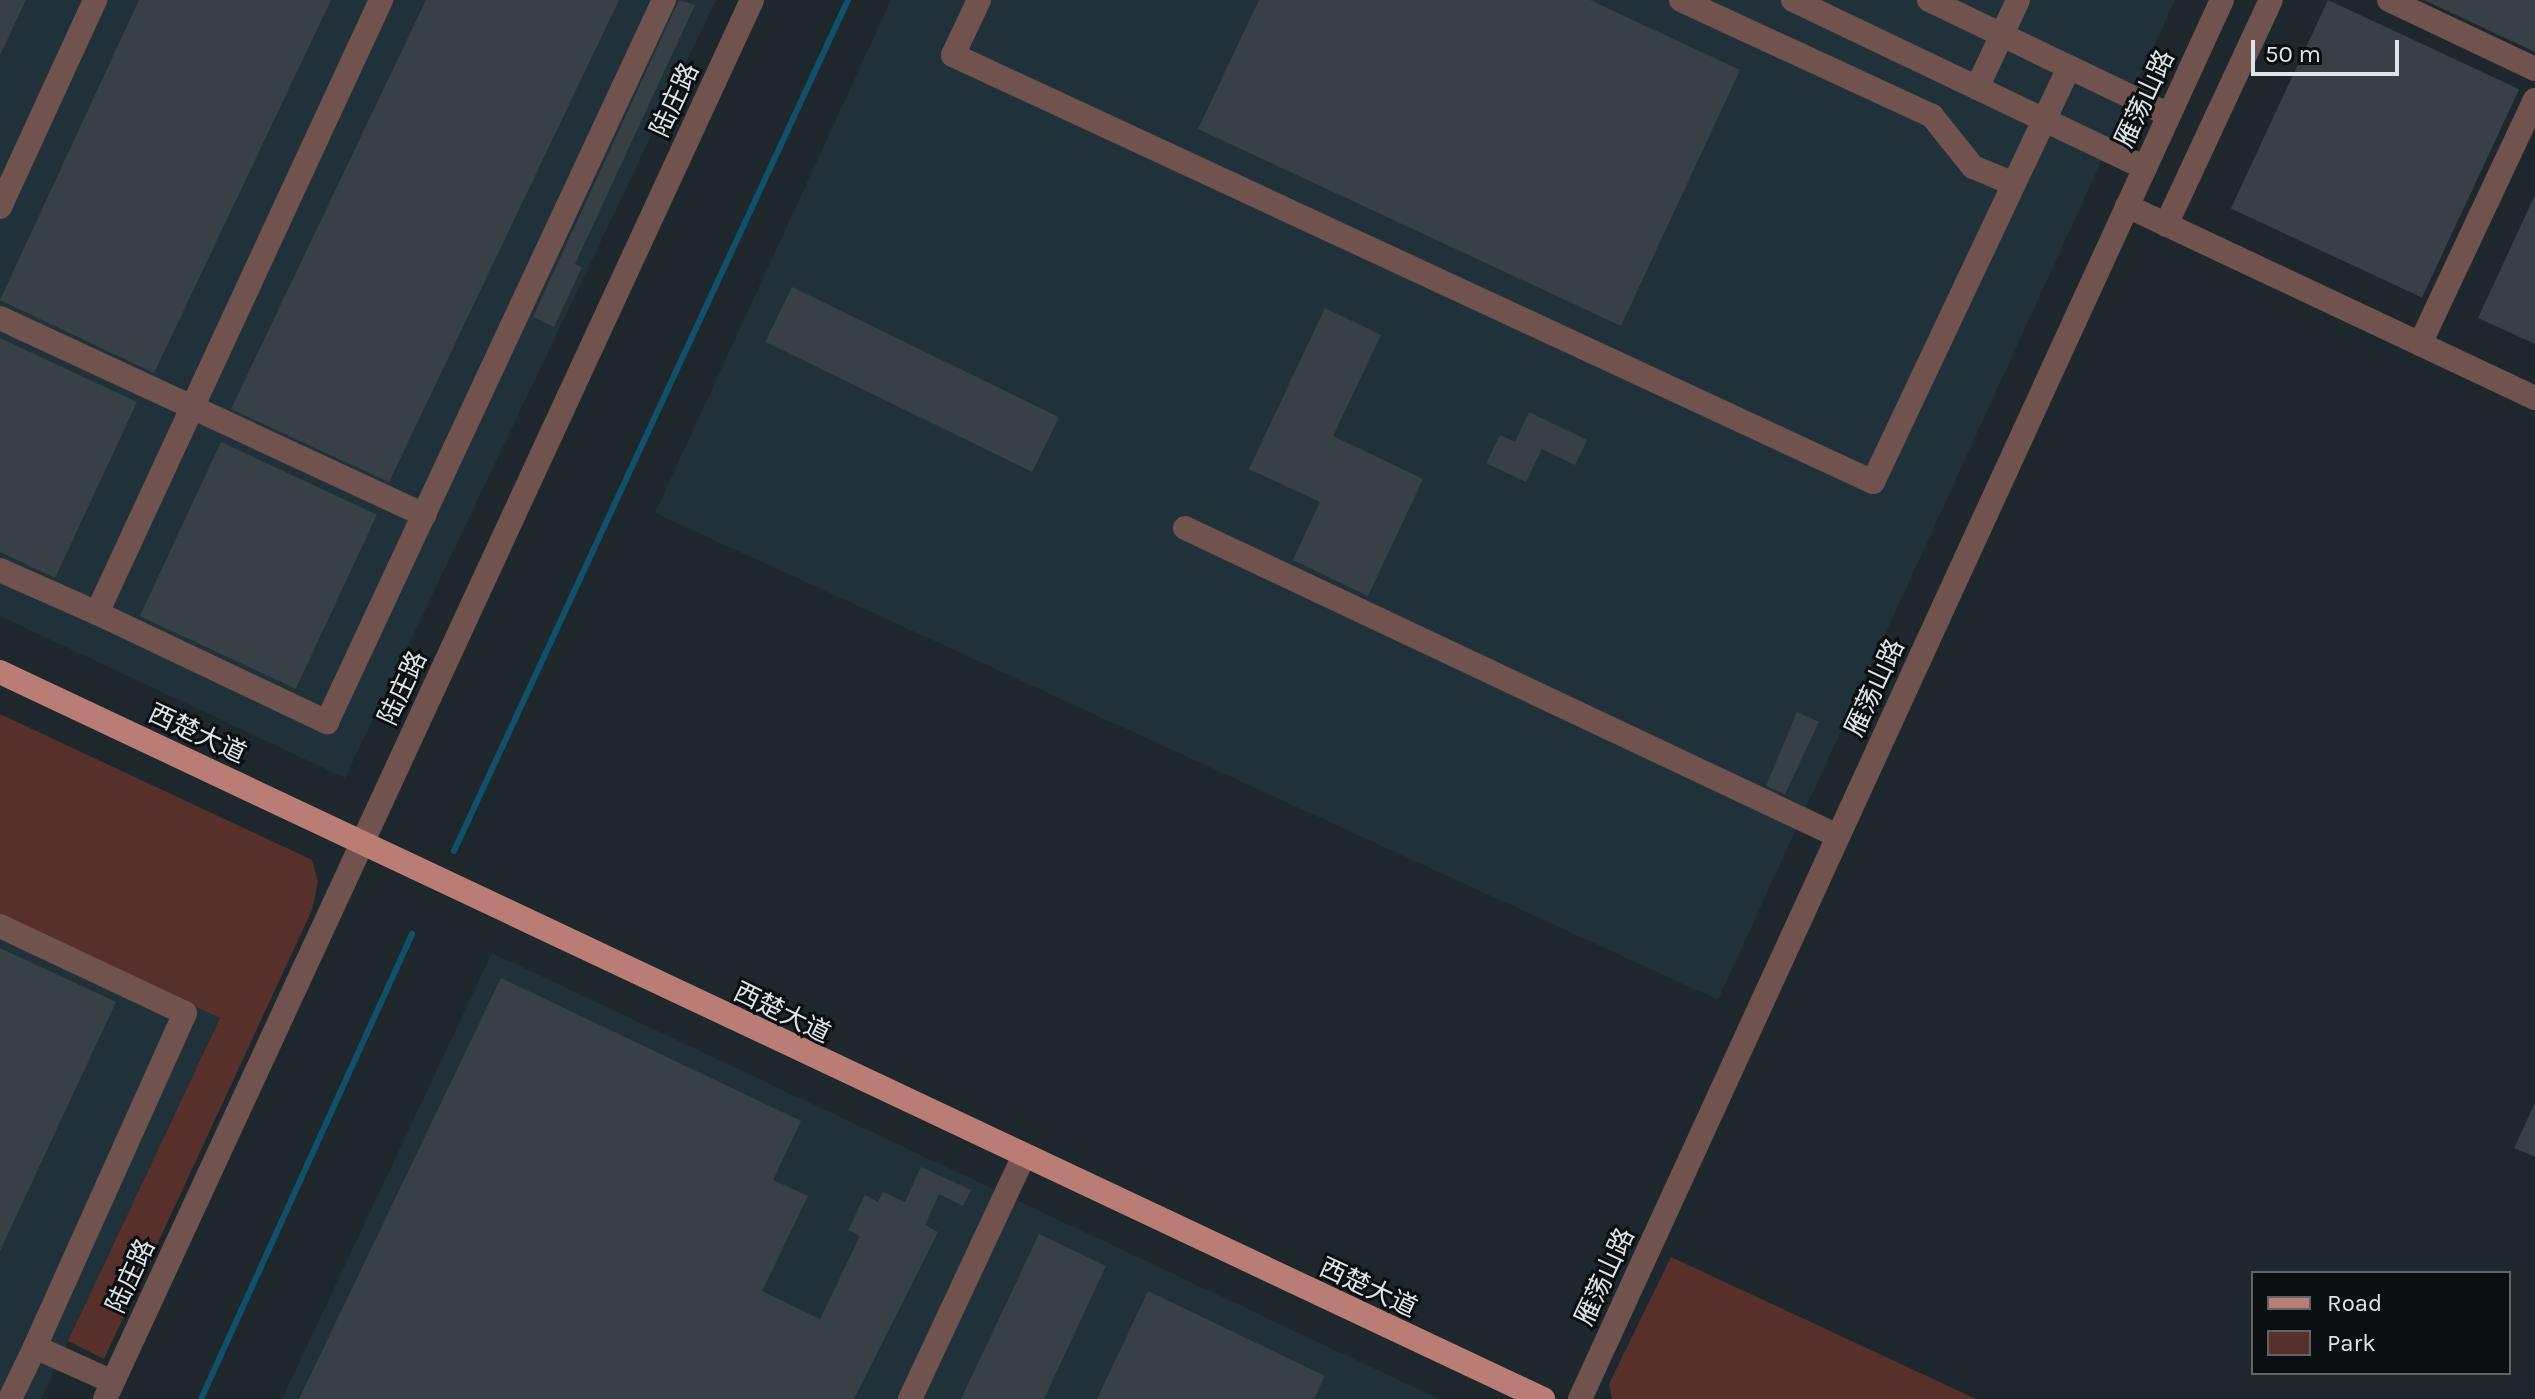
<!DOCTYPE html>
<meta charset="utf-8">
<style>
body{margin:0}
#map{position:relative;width:2535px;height:1399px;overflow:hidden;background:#1e272b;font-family:Karla,"Noto Sans SC",sans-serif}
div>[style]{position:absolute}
.built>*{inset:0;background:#213139}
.green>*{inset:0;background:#57302b}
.stream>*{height:6px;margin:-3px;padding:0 3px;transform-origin:3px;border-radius:3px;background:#105068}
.building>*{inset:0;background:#374145;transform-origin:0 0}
.minor>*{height:24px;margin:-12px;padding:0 12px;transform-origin:12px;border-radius:12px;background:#70524e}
.major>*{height:24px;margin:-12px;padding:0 12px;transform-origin:12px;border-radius:12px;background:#ba7d75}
span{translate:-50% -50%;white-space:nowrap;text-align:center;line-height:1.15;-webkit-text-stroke:6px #0b0f11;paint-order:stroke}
.street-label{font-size:26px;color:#dee4e7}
.legend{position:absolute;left:2251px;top:1271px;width:260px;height:104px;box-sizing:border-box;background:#0b0f11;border:2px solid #5f6467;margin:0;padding:10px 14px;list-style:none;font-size:24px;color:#dee4e7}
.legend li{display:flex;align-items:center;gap:16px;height:40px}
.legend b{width:40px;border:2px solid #5f6467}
.scale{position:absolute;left:2251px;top:40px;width:148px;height:36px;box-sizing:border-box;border:4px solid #dee4e7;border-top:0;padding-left:10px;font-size:24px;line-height:28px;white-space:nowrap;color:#dee4e7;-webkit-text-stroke:6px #0b0f11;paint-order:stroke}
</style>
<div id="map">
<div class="built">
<div style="clip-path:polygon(0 0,716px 0,345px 778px,0 616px)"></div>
<div style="clip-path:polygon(891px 0,2175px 0,1718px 1000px,655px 513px)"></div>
<div style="clip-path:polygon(0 916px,220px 1018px,41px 1399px,0 1399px)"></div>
<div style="clip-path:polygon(492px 953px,1439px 1399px,282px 1399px)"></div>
</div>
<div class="green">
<div style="clip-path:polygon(0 714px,312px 860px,318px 882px,312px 910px,104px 1359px,68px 1341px,220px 1018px,0 916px)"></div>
<div style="clip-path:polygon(1671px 1257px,1976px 1399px,1612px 1399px,1609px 1384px)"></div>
</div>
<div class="stream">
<div style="left:454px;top:851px;width:938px;rotate:-65.16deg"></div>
<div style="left:201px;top:1399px;width:511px;rotate:-65.59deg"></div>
</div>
<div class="building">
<div style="clip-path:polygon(0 0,26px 0,0 55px)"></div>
<div style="clip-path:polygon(139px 0,331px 0,154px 373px,0 300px)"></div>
<div style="clip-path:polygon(426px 0,619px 0,389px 482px,231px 409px)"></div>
<div style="clip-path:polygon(679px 0,695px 5px,575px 264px,582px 267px,554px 327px,533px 317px)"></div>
<div style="clip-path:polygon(1259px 0,1590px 0,1740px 70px,1621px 326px,1198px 129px)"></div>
<div style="left:2328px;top:0;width:211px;height:230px;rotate:25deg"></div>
<div style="clip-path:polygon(2424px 0,2535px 0,2535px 52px)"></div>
<div style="clip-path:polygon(2535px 195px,2535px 344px,2478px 318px)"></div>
<div style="left:792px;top:287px;width:297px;height:61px;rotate:26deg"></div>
<div style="clip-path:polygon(1325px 308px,1381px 335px,1333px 436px,1423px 479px,1368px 596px,1293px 560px,1320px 502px,1249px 469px)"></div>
<div style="clip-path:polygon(0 338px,137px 402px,55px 578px,0 552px)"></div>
<div style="clip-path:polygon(1529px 412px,1587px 440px,1575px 465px,1542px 449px,1526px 482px,1486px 463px,1500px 435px,1515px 442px)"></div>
<div style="left:221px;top:442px;width:172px;height:192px;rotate:25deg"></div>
<div style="clip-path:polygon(1797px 712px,1819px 722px,1785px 794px,1766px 786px)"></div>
<div style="clip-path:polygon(0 948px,116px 1002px,0 1251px)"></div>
<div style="clip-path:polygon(501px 978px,801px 1121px,773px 1180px,808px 1196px,762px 1291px,820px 1319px,860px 1236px,848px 1230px,865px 1195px,878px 1202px,883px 1192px,905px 1202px,921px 1167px,971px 1190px,963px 1206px,939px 1194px,925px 1225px,938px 1232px,854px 1399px,299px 1399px)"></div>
<div style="clip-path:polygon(2535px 1103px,2535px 1157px,2514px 1148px)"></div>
<div style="clip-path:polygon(1039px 1234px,1106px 1266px,1044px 1399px,961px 1399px)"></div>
<div style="clip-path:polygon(1148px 1291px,1325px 1376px,1314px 1399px,1097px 1399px)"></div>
</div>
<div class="minor">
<div style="left:979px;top:0;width:61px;rotate:115.3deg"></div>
<div style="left:953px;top:55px;width:1014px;rotate:24.9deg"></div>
<div style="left:1873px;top:482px;width:459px;rotate:-64.7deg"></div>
<div style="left:1681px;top:0;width:277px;rotate:24.8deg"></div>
<div style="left:1932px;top:116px;width:65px;rotate:51.2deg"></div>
<div style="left:1973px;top:167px;width:44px;rotate:22.5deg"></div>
<div style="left:1793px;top:0;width:390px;rotate:25.5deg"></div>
<div style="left:1929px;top:0;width:266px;rotate:25.6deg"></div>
<div style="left:2389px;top:0;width:161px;rotate:25.3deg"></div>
<div style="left:1977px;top:88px;width:97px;rotate:-65deg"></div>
<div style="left:2127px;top:206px;width:451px;rotate:25.2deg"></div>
<div style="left:0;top:207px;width:228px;rotate:-65.3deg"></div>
<div style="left:2166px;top:225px;width:248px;rotate:-65deg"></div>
<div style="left:0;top:318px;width:468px;rotate:24.9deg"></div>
<div style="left:2420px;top:344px;width:270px;rotate:-64.8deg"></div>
<div style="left:1185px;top:528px;width:722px;rotate:25.25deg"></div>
<div style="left:0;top:570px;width:106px;rotate:23.9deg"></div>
<div style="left:97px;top:613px;width:676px;rotate:-65.14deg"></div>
<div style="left:97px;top:613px;width:255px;rotate:25.4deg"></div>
<div style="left:327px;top:722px;width:797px;rotate:-64.98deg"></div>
<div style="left:0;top:926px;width:204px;rotate:25.2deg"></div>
<div style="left:185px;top:1013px;width:366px;rotate:114.2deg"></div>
<div style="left:35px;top:1347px;width:85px;rotate:24.2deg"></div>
<div style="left:10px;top:1399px;width:58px;rotate:-64.3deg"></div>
<div style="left:105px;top:1399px;width:1541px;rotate:-65.18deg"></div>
<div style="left:910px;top:1399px;width:264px;rotate:-64.9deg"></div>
<div style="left:1580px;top:1399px;width:1539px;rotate:-65.35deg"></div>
</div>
<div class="major">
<div style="left:0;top:672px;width:1706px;rotate:25.23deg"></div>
</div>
<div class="street-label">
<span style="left:2145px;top:99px;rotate:-65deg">雁荡山路</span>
<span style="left:675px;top:100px;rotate:-65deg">陆庄路</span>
<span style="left:403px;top:688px;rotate:-65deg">陆庄路</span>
<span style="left:1875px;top:688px;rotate:-65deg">雁荡山路</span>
<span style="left:197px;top:734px;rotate:25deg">西楚大道</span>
<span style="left:782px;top:1013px;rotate:26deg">西楚大道</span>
<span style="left:131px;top:1276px;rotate:-65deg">陆庄路</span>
<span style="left:1605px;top:1277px;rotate:-65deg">雁荡山路</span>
<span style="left:1368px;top:1288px;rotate:25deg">西楚大道</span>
</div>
<ul class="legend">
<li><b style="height:10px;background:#ba7d75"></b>Road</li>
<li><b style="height:22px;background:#57302b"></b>Park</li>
</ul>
<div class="scale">50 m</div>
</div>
